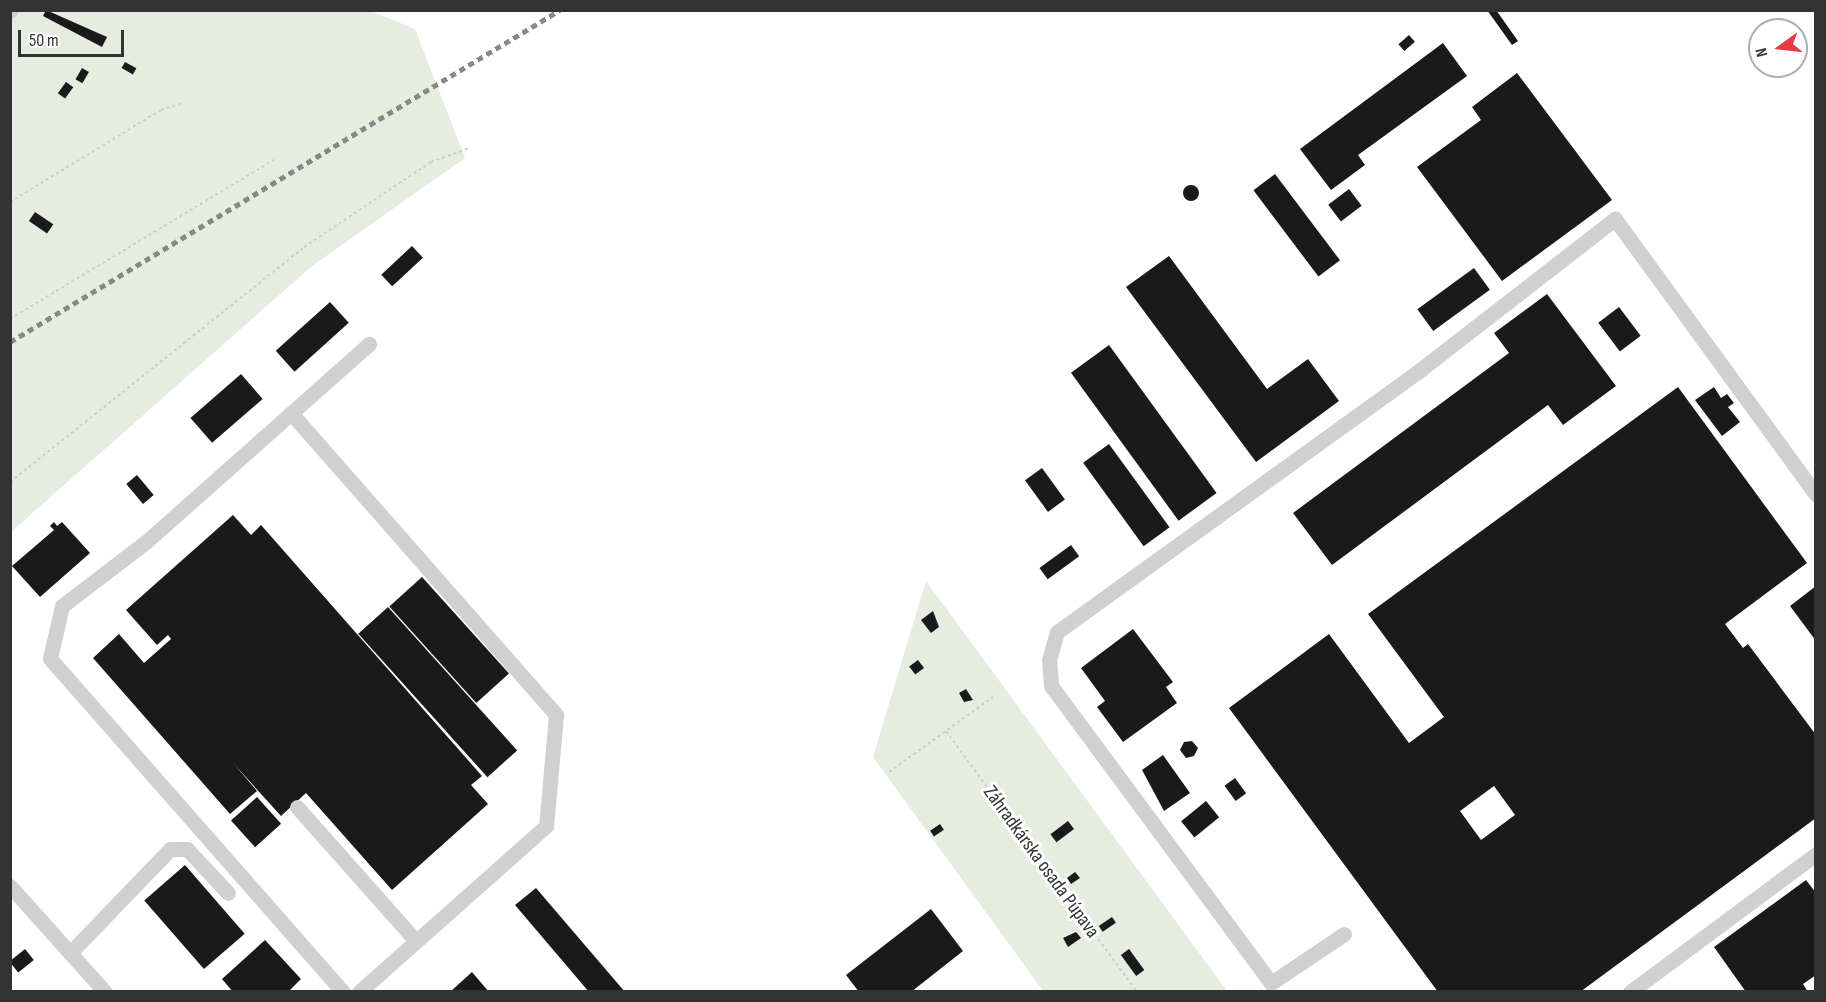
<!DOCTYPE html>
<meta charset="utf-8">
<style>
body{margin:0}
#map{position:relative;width:1826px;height:1002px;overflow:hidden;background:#fff;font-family:"Sofia Sans Condensed",sans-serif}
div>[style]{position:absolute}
.green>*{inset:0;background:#e6ecdf}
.building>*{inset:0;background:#1a1a1a;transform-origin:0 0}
.round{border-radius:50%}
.path>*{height:2px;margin-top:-1px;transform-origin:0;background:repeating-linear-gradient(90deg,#cdcdcd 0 3px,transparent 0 6px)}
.minor>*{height:15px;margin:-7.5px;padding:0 7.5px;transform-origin:7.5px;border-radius:7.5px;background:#d0d0d0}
.rail>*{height:4.5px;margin-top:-2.25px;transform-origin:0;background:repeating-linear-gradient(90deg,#888 0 6px,transparent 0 10.5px)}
span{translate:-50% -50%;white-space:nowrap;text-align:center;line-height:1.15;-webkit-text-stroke:6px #fff;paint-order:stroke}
.street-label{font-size:20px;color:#333}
.frame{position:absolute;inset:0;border:12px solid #333;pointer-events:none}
.north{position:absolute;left:1748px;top:18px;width:60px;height:60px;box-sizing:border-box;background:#fff;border:2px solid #adadad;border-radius:50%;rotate:255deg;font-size:16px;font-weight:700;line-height:24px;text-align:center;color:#333}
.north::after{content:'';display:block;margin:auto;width:21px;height:27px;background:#e63946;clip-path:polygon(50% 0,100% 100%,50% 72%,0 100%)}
.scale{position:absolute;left:18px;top:30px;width:106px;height:27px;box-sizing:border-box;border:3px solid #333;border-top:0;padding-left:8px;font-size:18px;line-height:21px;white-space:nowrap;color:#333;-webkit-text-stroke:4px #fff;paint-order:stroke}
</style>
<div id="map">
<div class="green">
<div style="clip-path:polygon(10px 11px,371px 11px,415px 29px,465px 158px,312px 266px,11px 532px)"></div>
<div style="clip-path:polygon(926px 581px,1227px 991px,1043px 991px,873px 757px)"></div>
</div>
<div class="building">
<div style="clip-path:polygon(46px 10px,107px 37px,102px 47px,43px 16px)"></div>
<div style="clip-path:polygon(1487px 10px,1496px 10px,1518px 41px,1512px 45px)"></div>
<div style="left:1409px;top:35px;width:9px;height:14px;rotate:49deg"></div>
<div style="clip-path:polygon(1443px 43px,1467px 76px,1358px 155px,1365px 165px,1331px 190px,1300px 149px)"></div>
<div style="left:125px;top:62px;width:13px;height:7px;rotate:29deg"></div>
<div style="left:82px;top:68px;width:8px;height:13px;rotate:30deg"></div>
<div style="clip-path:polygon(1517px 73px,1612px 200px,1502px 281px,1417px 167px,1481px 120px,1472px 107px)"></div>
<div style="left:66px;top:82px;width:9px;height:14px;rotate:36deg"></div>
<div style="left:1275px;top:174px;width:108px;height:27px;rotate:53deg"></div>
<div class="round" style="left:1183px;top:185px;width:16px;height:16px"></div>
<div style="left:1349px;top:189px;width:21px;height:26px;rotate:53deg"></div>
<div style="left:35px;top:212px;width:22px;height:11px;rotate:34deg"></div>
<div style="left:412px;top:246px;width:16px;height:42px;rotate:47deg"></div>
<div style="clip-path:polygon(1169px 256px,1267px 389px,1308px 359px,1339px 401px,1256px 462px,1126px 287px)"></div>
<div style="left:1474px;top:268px;width:27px;height:70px;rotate:54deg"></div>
<div style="clip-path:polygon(1547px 294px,1616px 386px,1563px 425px,1548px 405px,1332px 565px,1293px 513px,1509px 353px,1494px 333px)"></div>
<div style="left:330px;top:302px;width:28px;height:73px;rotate:48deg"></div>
<div style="left:1619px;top:307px;width:36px;height:26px;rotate:53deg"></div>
<div style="left:1109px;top:345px;width:183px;height:47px;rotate:54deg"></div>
<div style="left:241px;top:374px;width:33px;height:67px;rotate:49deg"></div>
<div style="clip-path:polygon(evenodd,1678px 387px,1807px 563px,1725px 624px,1743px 648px,1748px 644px,1816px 735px,1816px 818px,1580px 992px,1438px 992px,1229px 708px,1329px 634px,1409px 743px,1444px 717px,1368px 614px,1678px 387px,1494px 786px,1515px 815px,1481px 840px,1460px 811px,1494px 786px)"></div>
<div style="clip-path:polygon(1714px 387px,1721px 398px,1727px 394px,1734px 403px,1728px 407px,1740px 422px,1722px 436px,1695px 400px)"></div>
<div style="left:1109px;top:444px;width:103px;height:32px;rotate:54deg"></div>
<div style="left:1042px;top:468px;width:39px;height:21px;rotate:54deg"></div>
<div style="left:137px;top:475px;width:26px;height:14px;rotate:50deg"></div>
<div style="clip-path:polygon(233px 515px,251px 535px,261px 525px,482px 776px,471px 785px,488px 804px,392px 890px,306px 793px,281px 816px,234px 764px,257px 791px,230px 814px,93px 658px,119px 634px,144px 663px,171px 639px,168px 635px,157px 645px,126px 610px)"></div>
<div style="clip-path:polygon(54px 522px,57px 526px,62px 522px,90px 553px,40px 597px,12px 566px,54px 530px,50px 526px)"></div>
<div style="left:1071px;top:545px;width:14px;height:39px;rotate:54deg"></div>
<div style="left:422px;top:577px;width:130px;height:44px;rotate:48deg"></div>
<div style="clip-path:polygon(1816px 586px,1816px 641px,1790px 606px)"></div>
<div style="left:388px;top:607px;width:193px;height:40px;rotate:48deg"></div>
<div style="clip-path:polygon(933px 611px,939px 627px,931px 633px,921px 620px)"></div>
<div style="clip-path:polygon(1133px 629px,1173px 682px,1166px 687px,1177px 703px,1123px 742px,1097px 707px,1105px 701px,1081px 668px)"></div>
<div style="left:918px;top:660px;width:10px;height:11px;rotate:53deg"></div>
<div style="clip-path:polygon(966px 689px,973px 700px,964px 702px,959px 693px)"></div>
<div style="clip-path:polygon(1192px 741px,1198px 748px,1194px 756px,1186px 758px,1180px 750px,1184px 742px)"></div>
<div style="clip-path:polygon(1163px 755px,1190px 793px,1164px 811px,1142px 770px)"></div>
<div style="left:1235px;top:778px;width:19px;height:13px;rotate:54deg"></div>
<div style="left:257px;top:797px;width:36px;height:35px;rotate:48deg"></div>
<div style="left:1206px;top:801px;width:21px;height:32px;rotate:51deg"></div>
<div style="left:1068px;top:821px;width:10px;height:22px;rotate:53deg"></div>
<div style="left:940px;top:824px;width:7px;height:12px;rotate:56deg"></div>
<div style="left:185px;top:865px;width:91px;height:54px;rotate:49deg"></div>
<div style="clip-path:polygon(1075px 872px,1080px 878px,1071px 884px,1067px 878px)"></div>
<div style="clip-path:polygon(1806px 880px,1816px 893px,1816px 975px,1803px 984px,1808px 992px,1746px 992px,1714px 947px)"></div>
<div style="clip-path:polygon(536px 888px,625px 992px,589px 992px,515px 905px)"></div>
<div style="clip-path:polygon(931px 909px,963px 951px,911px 992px,859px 992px,846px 975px)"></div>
<div style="left:1112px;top:917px;width:7px;height:16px;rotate:56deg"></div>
<div style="clip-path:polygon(1076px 932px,1081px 938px,1068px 947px,1063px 938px)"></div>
<div style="clip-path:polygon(265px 940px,301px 979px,288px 992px,233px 992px,222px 979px)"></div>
<div style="left:25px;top:949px;width:14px;height:20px;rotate:51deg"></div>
<div style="left:1129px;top:949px;width:26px;height:10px;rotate:54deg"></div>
<div style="clip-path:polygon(472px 972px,489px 992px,450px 992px)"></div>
</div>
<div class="path">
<div style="left:10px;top:202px;width:177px;rotate:-31.4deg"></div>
<div style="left:161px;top:110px;width:24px;rotate:-19deg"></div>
<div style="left:10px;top:319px;width:308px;rotate:-31.1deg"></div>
<div style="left:10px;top:482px;width:376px;rotate:-38.6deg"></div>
<div style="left:304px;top:247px;width:153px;rotate:-33.8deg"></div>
<div style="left:431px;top:162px;width:40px;rotate:-20.2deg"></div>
<div style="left:946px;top:731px;width:323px;rotate:53.8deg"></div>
<div style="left:889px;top:772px;width:128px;rotate:-35.8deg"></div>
</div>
<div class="minor">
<div style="left:10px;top:11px;width:1px;rotate:-45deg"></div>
<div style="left:291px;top:413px;width:402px;rotate:48.7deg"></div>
<div style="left:556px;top:715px;width:111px;rotate:95.1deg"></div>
<div style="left:546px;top:826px;width:250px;rotate:138.4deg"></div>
<div style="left:297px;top:807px;width:179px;rotate:48.4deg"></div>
<div style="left:10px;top:886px;width:142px;rotate:48.1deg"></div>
<div style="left:1344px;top:934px;width:88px;rotate:146.1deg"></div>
<div style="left:1271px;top:983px;width:370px;rotate:-126.5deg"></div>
<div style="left:1051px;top:686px;width:26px;rotate:-94deg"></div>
<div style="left:1049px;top:660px;width:29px;rotate:-74deg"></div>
<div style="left:1057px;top:632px;width:448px;rotate:-35.8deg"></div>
<div style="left:1420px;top:370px;width:247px;rotate:-37.8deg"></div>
<div style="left:1615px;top:219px;width:341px;rotate:53.9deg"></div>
<div style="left:70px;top:953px;width:144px;rotate:-46.1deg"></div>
<div style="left:170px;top:849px;width:17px"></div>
<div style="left:187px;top:849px;width:60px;rotate:47deg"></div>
<div style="left:343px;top:992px;width:444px;rotate:-131.3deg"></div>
<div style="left:50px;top:658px;width:53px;rotate:-77deg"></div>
<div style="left:62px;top:606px;width:107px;rotate:-37.4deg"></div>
<div style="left:147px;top:541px;width:297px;rotate:-41.6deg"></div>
<div style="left:1630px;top:992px;width:232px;rotate:-36.6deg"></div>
</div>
<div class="rail">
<div style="left:10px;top:342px;width:642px;rotate:-31.12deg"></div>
</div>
<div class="street-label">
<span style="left:1041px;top:862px;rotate:54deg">Záhradkárska osada Púpava</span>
</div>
<div class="frame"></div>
<div class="north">N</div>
<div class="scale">50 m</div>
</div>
